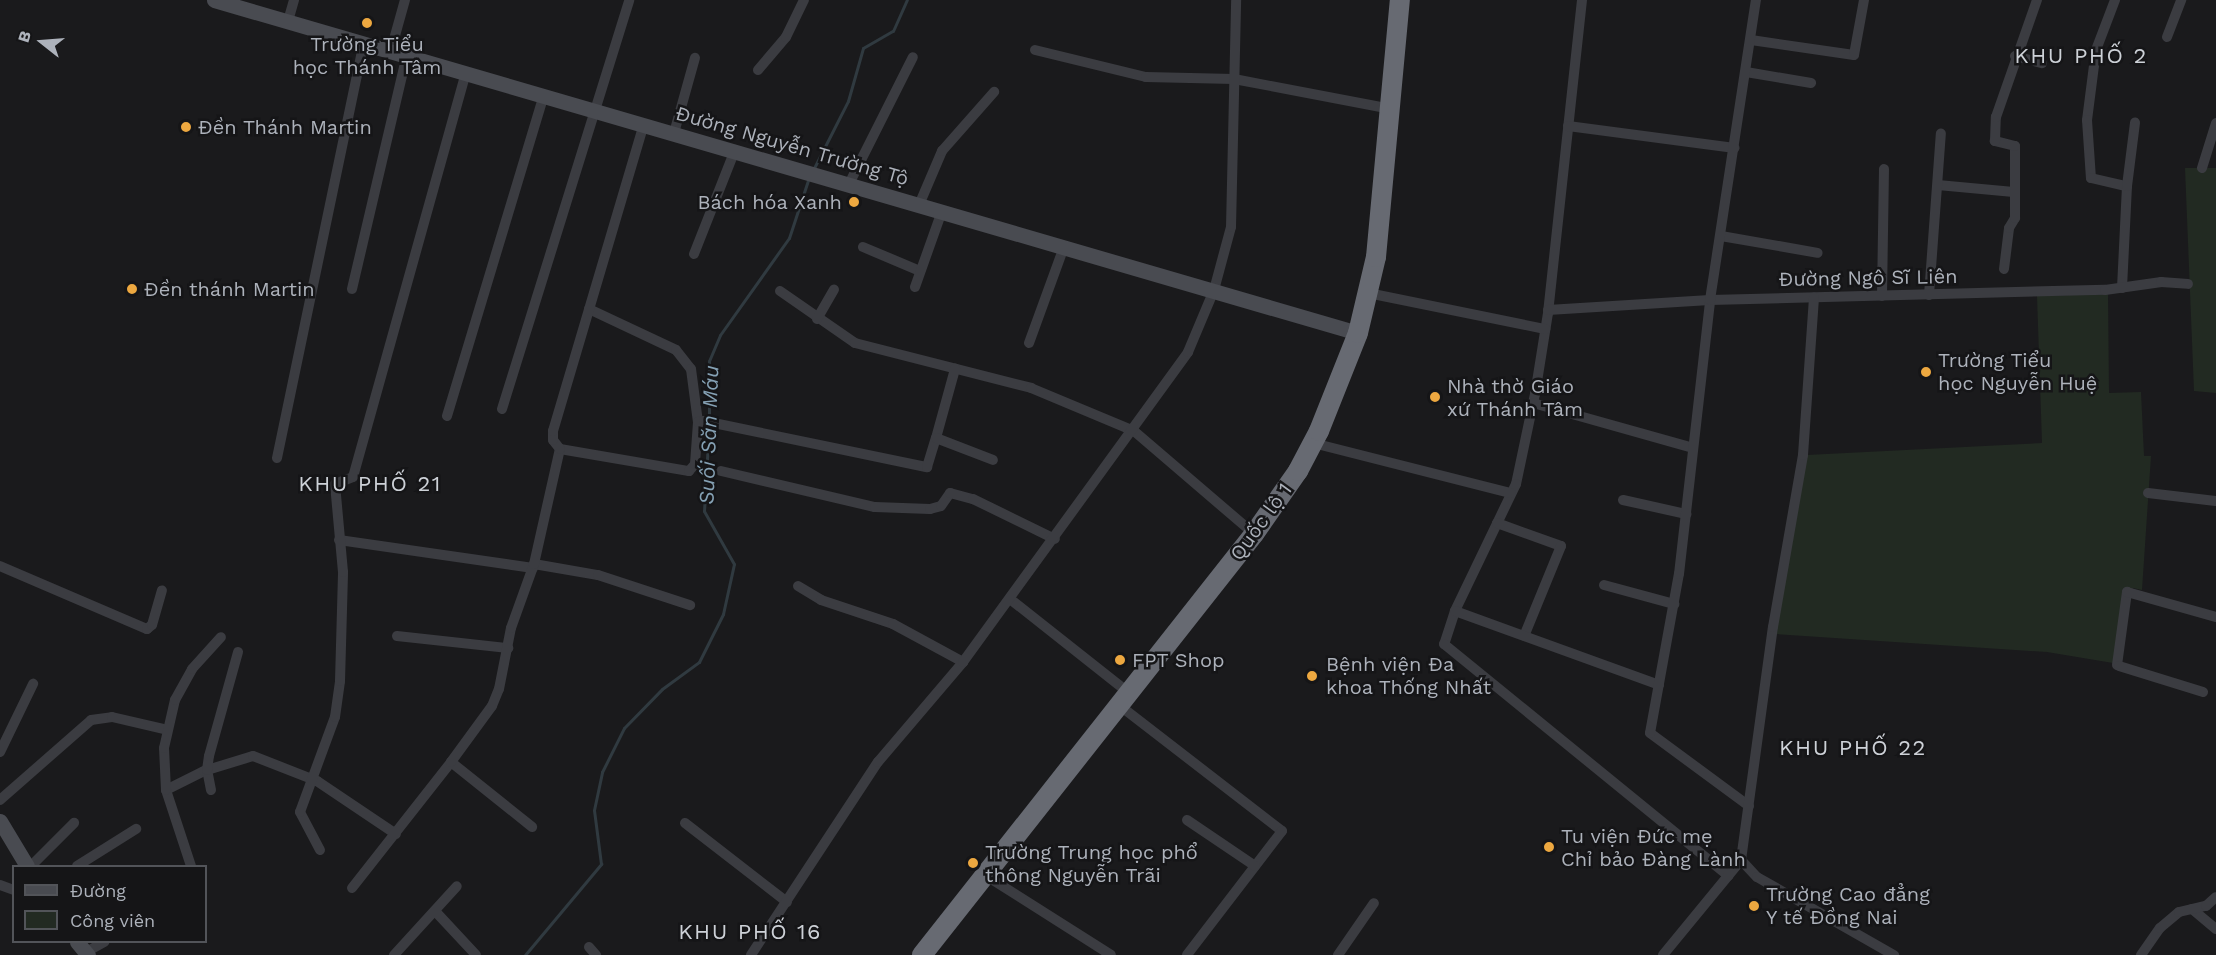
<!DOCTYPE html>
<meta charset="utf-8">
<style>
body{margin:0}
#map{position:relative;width:2216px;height:955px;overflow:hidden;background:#1a1a1c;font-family:"Work Sans",sans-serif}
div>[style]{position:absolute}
.green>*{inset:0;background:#222a22}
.stream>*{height:3px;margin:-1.5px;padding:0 1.5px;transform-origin:1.5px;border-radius:1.5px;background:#303a40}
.street>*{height:10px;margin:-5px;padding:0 5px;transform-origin:5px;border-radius:5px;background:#3b3c41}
.secondary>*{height:15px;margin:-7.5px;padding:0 7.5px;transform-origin:7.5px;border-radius:7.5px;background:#494b51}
.highway>*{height:20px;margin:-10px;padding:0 10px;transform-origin:10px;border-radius:10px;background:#676a72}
.dots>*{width:16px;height:16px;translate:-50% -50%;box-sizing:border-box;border:3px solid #151517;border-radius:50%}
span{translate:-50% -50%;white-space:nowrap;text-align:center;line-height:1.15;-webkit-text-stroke:5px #151517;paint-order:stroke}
.poi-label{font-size:20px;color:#adb2bb}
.left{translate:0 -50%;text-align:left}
.right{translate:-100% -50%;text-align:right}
.street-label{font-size:20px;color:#adb2bb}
.water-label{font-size:21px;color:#85a1b4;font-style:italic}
.quarter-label{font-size:22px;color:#cdd1d7;letter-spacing:1.5px}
.legend{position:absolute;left:12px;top:865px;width:195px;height:78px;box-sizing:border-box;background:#151517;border:2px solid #525459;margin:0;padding:8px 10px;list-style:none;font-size:18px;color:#adb2bb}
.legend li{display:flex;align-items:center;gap:12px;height:30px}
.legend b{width:30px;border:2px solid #525459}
.north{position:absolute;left:12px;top:12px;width:60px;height:60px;-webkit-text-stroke:4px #151517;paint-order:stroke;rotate:287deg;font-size:16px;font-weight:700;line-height:24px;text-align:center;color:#adb2bb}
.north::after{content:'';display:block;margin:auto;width:21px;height:27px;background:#adb2bb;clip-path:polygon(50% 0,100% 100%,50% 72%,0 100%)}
</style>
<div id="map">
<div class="green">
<div style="clip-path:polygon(2185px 168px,2216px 168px,2216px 393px,2194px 391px)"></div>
<div style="clip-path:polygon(2108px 294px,2109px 393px,2141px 392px,2144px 456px,2151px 456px,2142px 590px,2133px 588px,2113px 663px,2047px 652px,1776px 634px,1807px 455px,2042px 443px,2037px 296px)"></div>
</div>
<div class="stream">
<div style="left:814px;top:168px;width:75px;rotate:-63.1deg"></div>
<div style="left:848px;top:101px;width:55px;rotate:-74.2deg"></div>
<div style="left:863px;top:48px;width:34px;rotate:-30deg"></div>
<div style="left:893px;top:31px;width:34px;rotate:-66deg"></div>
<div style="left:709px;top:419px;width:58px;rotate:-90deg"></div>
<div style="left:709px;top:361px;width:28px;rotate:-67deg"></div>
<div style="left:720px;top:335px;width:119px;rotate:-54.6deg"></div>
<div style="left:789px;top:238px;width:64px;rotate:-71.8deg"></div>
<div style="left:525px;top:955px;width:119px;rotate:-50.1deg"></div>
<div style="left:601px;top:864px;width:54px;rotate:-97.4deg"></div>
<div style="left:594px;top:810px;width:39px;rotate:-78deg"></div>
<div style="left:602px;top:772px;width:49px;rotate:-63.4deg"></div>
<div style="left:624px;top:728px;width:54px;rotate:-45.7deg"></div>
<div style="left:662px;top:689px;width:46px;rotate:-36.1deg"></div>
<div style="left:699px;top:662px;width:54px;rotate:-63.4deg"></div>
<div style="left:723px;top:614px;width:51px;rotate:-77.6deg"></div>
<div style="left:734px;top:564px;width:61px;rotate:-119.5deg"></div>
<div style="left:704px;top:511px;width:86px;rotate:-86.7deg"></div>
</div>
<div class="street">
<div style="left:1582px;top:0;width:315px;rotate:96.2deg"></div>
<div style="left:1548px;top:313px;width:82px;rotate:99.1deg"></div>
<div style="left:1535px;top:394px;width:92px;rotate:101.9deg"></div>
<div style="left:1516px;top:484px;width:141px;rotate:115.7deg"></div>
<div style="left:1455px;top:611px;width:35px;rotate:108deg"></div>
<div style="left:1444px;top:644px;width:367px;rotate:39.2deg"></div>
<div style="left:2115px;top:0;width:53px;rotate:110.8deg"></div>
<div style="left:2096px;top:50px;width:71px;rotate:97.3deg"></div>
<div style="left:2087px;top:120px;width:58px;rotate:86.1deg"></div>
<div style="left:2091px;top:178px;width:37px;rotate:13deg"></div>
<div style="left:288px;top:21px;width:22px;rotate:-74deg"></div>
<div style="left:2167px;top:37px;width:40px;rotate:-69deg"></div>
<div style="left:1751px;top:40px;width:104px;rotate:8.3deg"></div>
<div style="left:1854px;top:55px;width:56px;rotate:-79.7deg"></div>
<div style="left:391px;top:50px;width:52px;rotate:-74.4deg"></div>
<div style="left:1035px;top:50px;width:114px;rotate:13.7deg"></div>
<div style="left:1146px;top:77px;width:88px;rotate:1.3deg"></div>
<div style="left:1234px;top:79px;width:160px;rotate:10.8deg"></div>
<div style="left:2015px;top:56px;width:28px;rotate:15deg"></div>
<div style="left:758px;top:70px;width:43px;rotate:-49.7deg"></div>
<div style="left:786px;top:37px;width:41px;rotate:-64.1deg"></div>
<div style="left:1746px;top:72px;width:66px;rotate:9.6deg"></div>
<div style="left:1568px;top:126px;width:168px;rotate:7.5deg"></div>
<div style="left:674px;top:133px;width:78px;rotate:-74.4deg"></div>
<div style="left:2202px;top:168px;width:47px;rotate:-72.7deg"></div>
<div style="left:849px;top:184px;width:142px;rotate:-63.3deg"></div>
<div style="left:1938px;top:185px;width:76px;rotate:5.3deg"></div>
<div style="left:919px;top:205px;width:59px;rotate:-66.9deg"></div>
<div style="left:942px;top:151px;width:79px;rotate:-48.6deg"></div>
<div style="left:1721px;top:236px;width:98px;rotate:9.9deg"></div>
<div style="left:863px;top:247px;width:62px;rotate:22.8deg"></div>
<div style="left:694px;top:254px;width:112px;rotate:-68.5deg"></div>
<div style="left:2004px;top:269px;width:41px;rotate:-83deg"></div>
<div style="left:2009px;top:228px;width:12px;rotate:-59deg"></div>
<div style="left:2015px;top:218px;width:72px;rotate:-90deg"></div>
<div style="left:2015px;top:146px;width:21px;rotate:-166deg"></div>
<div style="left:1995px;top:141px;width:24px;rotate:-88deg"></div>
<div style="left:1996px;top:117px;width:124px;rotate:-70.7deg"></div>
<div style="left:915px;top:287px;width:81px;rotate:-70.4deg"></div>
<div style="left:2122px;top:288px;width:102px;rotate:-87.2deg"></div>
<div style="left:2127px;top:186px;width:64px;rotate:-82.8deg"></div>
<div style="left:352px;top:289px;width:240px;rotate:-76.8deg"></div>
<div style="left:780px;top:291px;width:91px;rotate:34.7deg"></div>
<div style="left:855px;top:343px;width:182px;rotate:14.3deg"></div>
<div style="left:1031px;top:388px;width:112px;rotate:22.7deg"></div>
<div style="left:1134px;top:431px;width:158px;rotate:40.6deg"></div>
<div style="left:1368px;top:293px;width:181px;rotate:11.5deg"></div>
<div style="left:1929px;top:295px;width:162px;rotate:-85.8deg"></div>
<div style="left:1882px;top:296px;width:127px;rotate:-89.1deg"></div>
<div style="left:589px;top:309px;width:96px;rotate:25.2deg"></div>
<div style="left:676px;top:350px;width:24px;rotate:52deg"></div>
<div style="left:691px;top:369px;width:53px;rotate:82.5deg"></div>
<div style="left:1548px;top:310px;width:162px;rotate:-3.5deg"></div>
<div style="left:1710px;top:300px;width:395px;rotate:-1.5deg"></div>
<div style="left:2105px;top:290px;width:57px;rotate:-8.1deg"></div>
<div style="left:2161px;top:282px;width:27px;rotate:4deg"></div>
<div style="left:817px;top:319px;width:34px;rotate:-60deg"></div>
<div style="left:1029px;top:343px;width:102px;rotate:-70deg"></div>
<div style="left:1533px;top:403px;width:166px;rotate:15.7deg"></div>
<div style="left:502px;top:409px;width:428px;rotate:-72.7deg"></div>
<div style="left:447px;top:416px;width:335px;rotate:-73.2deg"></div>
<div style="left:936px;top:438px;width:72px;rotate:-74.6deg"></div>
<div style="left:1313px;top:443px;width:204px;rotate:14.2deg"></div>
<div style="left:560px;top:449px;width:131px;rotate:9.7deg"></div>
<div style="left:689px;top:471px;width:9px;rotate:-49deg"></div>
<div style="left:695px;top:464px;width:42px;rotate:-85.9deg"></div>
<div style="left:698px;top:422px;width:6px;rotate:-9deg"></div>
<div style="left:704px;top:421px;width:228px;rotate:11.7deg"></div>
<div style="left:927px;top:467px;width:30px;rotate:-73deg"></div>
<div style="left:936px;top:438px;width:61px;rotate:21.1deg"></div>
<div style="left:277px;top:458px;width:424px;rotate:-78.2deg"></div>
<div style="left:721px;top:471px;width:158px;rotate:13.2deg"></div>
<div style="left:875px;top:507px;width:55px;rotate:2.1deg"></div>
<div style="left:930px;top:509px;width:11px;rotate:-15deg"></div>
<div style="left:941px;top:506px;width:16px;rotate:-55deg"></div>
<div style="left:950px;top:493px;width:24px;rotate:15deg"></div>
<div style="left:973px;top:499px;width:91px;rotate:26deg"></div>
<div style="left:2148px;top:493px;width:68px;rotate:6.7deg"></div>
<div style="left:1623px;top:500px;width:65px;rotate:12.5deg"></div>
<div style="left:1497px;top:523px;width:68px;rotate:19.8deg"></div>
<div style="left:1561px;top:546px;width:97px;rotate:112.3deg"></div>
<div style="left:339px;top:540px;width:196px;rotate:8.2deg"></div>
<div style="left:534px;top:564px;width:65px;rotate:9.8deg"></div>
<div style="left:598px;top:575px;width:97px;rotate:18.1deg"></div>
<div style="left:0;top:566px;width:160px;rotate:23.2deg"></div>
<div style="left:147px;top:629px;width:6px;rotate:-39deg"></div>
<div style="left:152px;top:625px;width:36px;rotate:-74deg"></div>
<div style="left:1604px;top:585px;width:73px;rotate:15.2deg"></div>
<div style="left:798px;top:586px;width:27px;rotate:31deg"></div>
<div style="left:821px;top:600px;width:76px;rotate:18.4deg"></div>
<div style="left:893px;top:624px;width:80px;rotate:28.5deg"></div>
<div style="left:1010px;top:599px;width:152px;rotate:38.3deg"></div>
<div style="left:1455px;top:611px;width:217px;rotate:19.9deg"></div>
<div style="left:397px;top:636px;width:112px;rotate:6.2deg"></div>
<div style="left:2117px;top:665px;width:74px;rotate:-82.2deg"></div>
<div style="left:2127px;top:592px;width:92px;rotate:15.7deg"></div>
<div style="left:2119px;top:666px;width:88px;rotate:17.2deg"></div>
<div style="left:1119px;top:705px;width:206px;rotate:37.7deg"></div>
<div style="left:1282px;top:831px;width:156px;rotate:127.5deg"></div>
<div style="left:0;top:752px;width:76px;rotate:-64.1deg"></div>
<div style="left:451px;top:762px;width:104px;rotate:38.7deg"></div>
<div style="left:166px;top:790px;width:42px;rotate:-26.6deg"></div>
<div style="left:204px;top:771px;width:51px;rotate:-17deg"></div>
<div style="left:253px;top:756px;width:69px;rotate:21.3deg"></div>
<div style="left:317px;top:781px;width:95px;rotate:33.9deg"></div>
<div style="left:211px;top:790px;width:20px;rotate:-101deg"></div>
<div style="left:207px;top:770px;width:14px;rotate:-82deg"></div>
<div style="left:209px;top:756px;width:108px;rotate:-74.4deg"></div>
<div style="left:0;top:800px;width:121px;rotate:-41.3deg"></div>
<div style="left:91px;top:720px;width:21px;rotate:-8deg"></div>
<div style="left:112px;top:717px;width:57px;rotate:13.1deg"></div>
<div style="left:1749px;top:806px;width:123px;rotate:-143.6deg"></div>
<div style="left:1650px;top:733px;width:162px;rotate:-79.7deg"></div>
<div style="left:1679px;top:574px;width:276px;rotate:-83.5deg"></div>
<div style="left:1710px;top:300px;width:304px;rotate:-81.3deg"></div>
<div style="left:1187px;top:820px;width:82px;rotate:34.1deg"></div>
<div style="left:685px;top:823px;width:129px;rotate:37.8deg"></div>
<div style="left:320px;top:850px;width:43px;rotate:-117.8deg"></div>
<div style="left:300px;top:812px;width:101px;rotate:-69.8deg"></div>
<div style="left:335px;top:717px;width:36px;rotate:-82deg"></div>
<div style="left:340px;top:681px;width:109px;rotate:-88.4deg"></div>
<div style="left:343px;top:572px;width:88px;rotate:-95.2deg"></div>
<div style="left:335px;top:484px;width:19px;rotate:-21deg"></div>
<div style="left:353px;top:477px;width:420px;rotate:-74.4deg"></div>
<div style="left:1741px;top:860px;width:23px;rotate:47deg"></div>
<div style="left:1757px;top:877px;width:158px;rotate:29.7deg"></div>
<div style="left:31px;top:866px;width:61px;rotate:-45deg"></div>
<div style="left:77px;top:866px;width:70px;rotate:-32.1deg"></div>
<div style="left:191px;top:866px;width:80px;rotate:-108.2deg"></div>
<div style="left:166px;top:790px;width:42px;rotate:-92.7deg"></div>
<div style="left:164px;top:748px;width:49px;rotate:-77.1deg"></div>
<div style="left:175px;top:700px;width:35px;rotate:-61deg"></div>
<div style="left:192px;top:669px;width:43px;rotate:-47.8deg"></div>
<div style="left:985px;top:875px;width:149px;rotate:32.4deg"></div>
<div style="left:0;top:885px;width:15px;rotate:20deg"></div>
<div style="left:352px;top:888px;width:160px;rotate:-51.8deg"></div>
<div style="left:451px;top:762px;width:69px;rotate:-53.8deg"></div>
<div style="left:492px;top:706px;width:18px;rotate:-68deg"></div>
<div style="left:499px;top:689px;width:62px;rotate:-78.9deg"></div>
<div style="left:511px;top:628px;width:68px;rotate:-70.2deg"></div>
<div style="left:534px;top:564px;width:118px;rotate:-77.3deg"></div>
<div style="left:560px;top:449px;width:11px;rotate:-128deg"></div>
<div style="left:553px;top:440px;width:9px;rotate:-90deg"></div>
<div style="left:553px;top:431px;width:320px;rotate:-73.5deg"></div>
<div style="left:2192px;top:909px;width:31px;rotate:40deg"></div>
<div style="left:435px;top:911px;width:60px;rotate:47deg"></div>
<div style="left:589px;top:947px;width:11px;rotate:49deg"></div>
<div style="left:86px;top:952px;width:21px;rotate:-29deg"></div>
<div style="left:394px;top:955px;width:93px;rotate:-47.6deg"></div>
<div style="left:751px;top:955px;width:231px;rotate:-56.7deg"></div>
<div style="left:878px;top:762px;width:131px;rotate:-49.6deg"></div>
<div style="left:963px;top:662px;width:383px;rotate:-54deg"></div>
<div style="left:1188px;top:352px;width:67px;rotate:-67.2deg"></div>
<div style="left:1214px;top:290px;width:65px;rotate:-74.9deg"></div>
<div style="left:1231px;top:227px;width:227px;rotate:-88.7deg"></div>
<div style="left:1338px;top:955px;width:63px;rotate:-55.3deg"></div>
<div style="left:1663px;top:955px;width:123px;rotate:-50.6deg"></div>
<div style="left:1741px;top:860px;width:235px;rotate:-82.2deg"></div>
<div style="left:1773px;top:627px;width:175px;rotate:-80.1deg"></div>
<div style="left:1803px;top:455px;width:158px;rotate:-86deg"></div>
<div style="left:2141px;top:955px;width:33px;rotate:-55deg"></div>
<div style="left:2160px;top:928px;width:25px;rotate:-40deg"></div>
<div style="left:2179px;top:912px;width:28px;rotate:-13deg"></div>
<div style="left:2206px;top:906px;width:13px;rotate:-42deg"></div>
</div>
<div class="secondary">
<div style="left:214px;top:0;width:1191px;rotate:16.23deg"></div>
<div style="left:0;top:821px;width:52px;rotate:59deg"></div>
<div style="left:77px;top:942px;width:17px;rotate:50deg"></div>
</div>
<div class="highway">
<div style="left:922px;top:955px;width:536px;rotate:-51.74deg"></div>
<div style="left:1254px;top:534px;width:77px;rotate:-55.1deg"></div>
<div style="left:1298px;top:471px;width:45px;rotate:-62.3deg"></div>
<div style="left:1319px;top:431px;width:105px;rotate:-68.3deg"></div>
<div style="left:1358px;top:333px;width:78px;rotate:-76.7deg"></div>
<div style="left:1376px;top:257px;width:258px;rotate:-84.7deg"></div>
</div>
<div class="dots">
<div style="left:367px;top:23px;background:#eda840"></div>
<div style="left:186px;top:127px;background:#eda840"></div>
<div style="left:854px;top:202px;background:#eda840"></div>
<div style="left:132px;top:289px;background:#eda840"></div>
<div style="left:1926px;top:372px;background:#eda840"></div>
<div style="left:1435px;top:397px;background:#eda840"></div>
<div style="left:1120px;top:660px;background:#eda840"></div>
<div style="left:1312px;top:676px;background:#eda840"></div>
<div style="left:1549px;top:847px;background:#eda840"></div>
<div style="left:973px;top:863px;background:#eda840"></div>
<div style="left:1754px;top:906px;background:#eda840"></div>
</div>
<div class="poi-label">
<span style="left:367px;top:56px">Trường Tiểu<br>học Thánh Tâm</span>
<span class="left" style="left:198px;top:127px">Đền Thánh Martin</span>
<span class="right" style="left:842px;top:202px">Bách hóa Xanh</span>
<span class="left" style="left:144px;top:289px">Đền thánh Martin</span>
<span class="left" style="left:1938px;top:372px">Trường Tiểu<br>học Nguyễn Huệ</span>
<span class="left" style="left:1447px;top:398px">Nhà thờ Giáo<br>xứ Thánh Tâm</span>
<span class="left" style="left:1132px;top:660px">FPT Shop</span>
<span class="left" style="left:1326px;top:676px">Bệnh viện Đa<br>khoa Thống Nhất</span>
<span class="left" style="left:1561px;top:848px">Tu viện Đức mẹ<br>Chỉ bảo Đàng Lành</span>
<span class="left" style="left:985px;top:864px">Trường Trung học phổ<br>thông Nguyễn Trãi</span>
<span class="left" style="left:1766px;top:906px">Trường Cao đẳng<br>Y tế Đồng Nai</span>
</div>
<div class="street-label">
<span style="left:792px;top:146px;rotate:16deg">Đường Nguyễn Trường Tộ</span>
<span style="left:1868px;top:278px;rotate:-1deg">Đường Ngô Sĩ Liên</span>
<span style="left:1261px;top:522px;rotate:-54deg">Quốc lộ 1</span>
</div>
<div class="water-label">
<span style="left:709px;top:435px;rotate:-88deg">Suối Săn Máu</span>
</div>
<div class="quarter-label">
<span style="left:2081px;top:56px">KHU PHỐ 2</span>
<span style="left:370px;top:484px">KHU PHỐ 21</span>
<span style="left:1853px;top:748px">KHU PHỐ 22</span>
<span style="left:750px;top:932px">KHU PHỐ 16</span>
</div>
<ul class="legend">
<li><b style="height:8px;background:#494b51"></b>Đường</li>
<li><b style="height:16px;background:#222a22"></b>Công viên</li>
</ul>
<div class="north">B</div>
</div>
